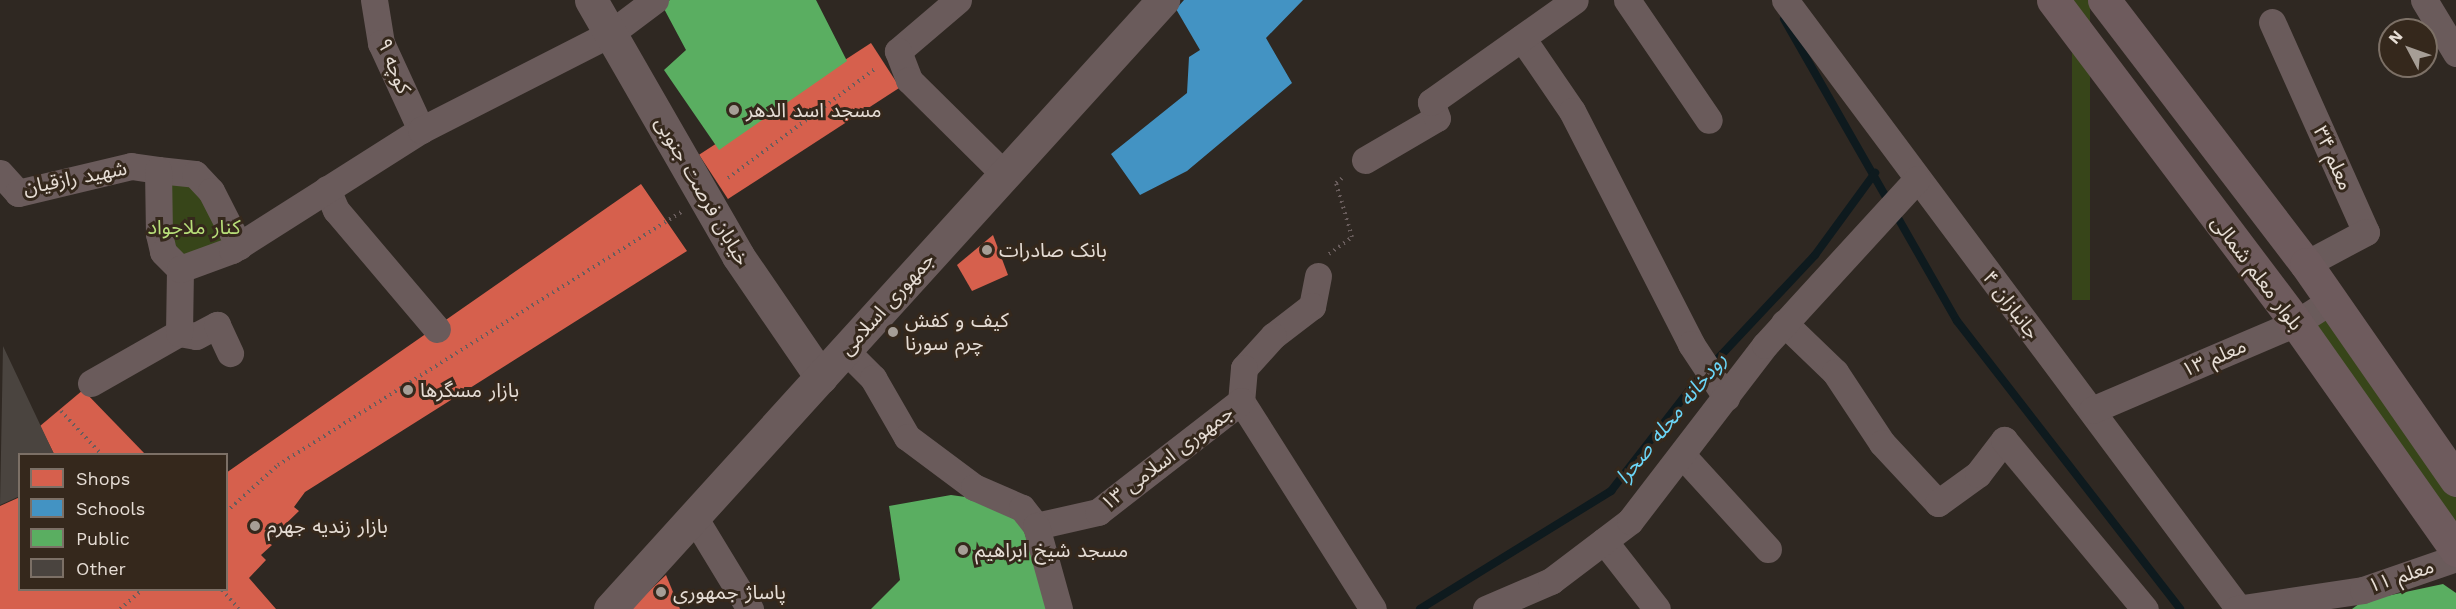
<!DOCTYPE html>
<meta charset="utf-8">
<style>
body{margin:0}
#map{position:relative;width:2456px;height:609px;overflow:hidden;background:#2f2822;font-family:"Work Sans","Noto Sans Arabic",sans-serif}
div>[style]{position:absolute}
.green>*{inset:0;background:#374519;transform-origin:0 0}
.shops>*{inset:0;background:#d6604d;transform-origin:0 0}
.schools>*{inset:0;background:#4393c3}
.public>*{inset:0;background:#5aae61}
.stream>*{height:8px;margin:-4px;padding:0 4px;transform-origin:4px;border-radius:4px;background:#0e1a1e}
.building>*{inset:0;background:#4a443f}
.path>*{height:4px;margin-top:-2px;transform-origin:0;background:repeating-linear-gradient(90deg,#695d5c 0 1.5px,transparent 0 6px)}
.minor>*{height:27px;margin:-13.5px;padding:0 13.5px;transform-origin:13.5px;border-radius:13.5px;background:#6a5b5b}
.tertiary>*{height:33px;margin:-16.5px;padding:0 16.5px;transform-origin:16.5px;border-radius:16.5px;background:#6a5b5b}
.secondary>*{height:33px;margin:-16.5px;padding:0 16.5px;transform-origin:16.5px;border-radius:16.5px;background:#6e5b5d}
.dots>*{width:16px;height:16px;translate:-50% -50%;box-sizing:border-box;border:3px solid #35281c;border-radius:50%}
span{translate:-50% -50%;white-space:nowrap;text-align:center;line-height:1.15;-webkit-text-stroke:6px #35281c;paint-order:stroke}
.street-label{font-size:20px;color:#e6ddd5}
.poi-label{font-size:20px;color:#e6ddd5}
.left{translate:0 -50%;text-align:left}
.park-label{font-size:20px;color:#b8df79}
.water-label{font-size:21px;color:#6bd6f8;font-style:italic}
.legend{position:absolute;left:18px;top:453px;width:210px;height:138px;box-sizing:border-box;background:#35281c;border:2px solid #7c7066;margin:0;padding:8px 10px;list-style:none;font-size:18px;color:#e6ddd5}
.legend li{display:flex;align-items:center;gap:12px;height:30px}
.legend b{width:30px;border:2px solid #7c7066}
.north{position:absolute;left:2378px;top:18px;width:60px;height:60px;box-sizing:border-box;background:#35281c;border:2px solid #7c7066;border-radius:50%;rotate:311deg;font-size:16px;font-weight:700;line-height:24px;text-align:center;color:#e6ddd5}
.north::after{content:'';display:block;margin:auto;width:21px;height:27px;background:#a69e96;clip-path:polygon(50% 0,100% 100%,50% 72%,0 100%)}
</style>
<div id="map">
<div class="green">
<div style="left:2072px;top:0;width:18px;height:300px"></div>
<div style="clip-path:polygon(158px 170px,195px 174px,239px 246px,180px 269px)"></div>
<div style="clip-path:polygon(2327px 311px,2456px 497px,2456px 536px,2310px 324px)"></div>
</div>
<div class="shops">
<div style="left:871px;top:43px;width:53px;height:205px;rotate:57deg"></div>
<div style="clip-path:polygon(641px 184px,687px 251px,305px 492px,294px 507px,299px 511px,267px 542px,272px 545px,261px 555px,266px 560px,249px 578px,276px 609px,0 609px,0 506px,20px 497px,20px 590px,226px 590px,226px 473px)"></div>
<div style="clip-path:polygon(993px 235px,1008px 275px,972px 291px,957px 265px)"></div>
<div style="clip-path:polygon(83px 390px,145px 454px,54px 454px,40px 426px)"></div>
<div style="clip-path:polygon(666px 575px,680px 609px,630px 609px)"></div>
</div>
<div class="schools">
<div style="clip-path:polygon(1184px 0,1303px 0,1266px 38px,1292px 83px,1187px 171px,1140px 195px,1111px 154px,1187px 93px,1189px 57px,1200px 50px,1176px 9px)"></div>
</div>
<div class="public">
<div style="clip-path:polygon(670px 0,816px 0,847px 61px,719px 150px,664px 70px,686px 50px,662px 5px)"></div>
<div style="clip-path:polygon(951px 495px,980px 499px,1021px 521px,1048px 609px,871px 609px,900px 580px,889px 506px)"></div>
<div style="clip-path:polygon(2443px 584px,2456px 593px,2456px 609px,2352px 609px,2363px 601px)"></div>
</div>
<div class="stream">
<div style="left:1784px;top:19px;width:348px;rotate:60.2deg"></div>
<div style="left:1957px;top:321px;width:364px;rotate:52.2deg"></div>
<div style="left:1420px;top:609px;width:225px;rotate:-31.7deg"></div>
<div style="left:1611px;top:491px;width:135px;rotate:-52.2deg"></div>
<div style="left:1694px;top:384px;width:177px;rotate:-46.8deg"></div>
<div style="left:1815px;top:255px;width:102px;rotate:-53.8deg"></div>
</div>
<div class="building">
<div style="clip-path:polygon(3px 346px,54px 454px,20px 454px,20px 496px,0 505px)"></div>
</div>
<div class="path">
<div style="left:728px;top:178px;width:184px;rotate:-36.6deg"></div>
<div style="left:1329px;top:254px;width:29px;rotate:-36deg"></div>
<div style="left:1352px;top:237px;width:56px;rotate:-106.5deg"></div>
<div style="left:1336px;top:183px;width:11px;rotate:-38deg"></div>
<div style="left:61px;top:411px;width:59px;rotate:47.1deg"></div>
<div style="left:226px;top:512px;width:70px;rotate:-42.1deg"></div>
<div style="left:278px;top:465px;width:476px;rotate:-32.1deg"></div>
<div style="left:222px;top:590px;width:25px;rotate:48deg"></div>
<div style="left:120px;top:609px;width:29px;rotate:-41deg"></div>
</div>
<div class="minor">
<div style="left:374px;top:0;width:44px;rotate:80.8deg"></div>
<div style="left:381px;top:43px;width:96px;rotate:65.3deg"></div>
<div style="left:958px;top:0;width:79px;rotate:139.6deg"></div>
<div style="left:898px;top:51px;width:31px;rotate:69deg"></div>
<div style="left:909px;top:80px;width:135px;rotate:44.7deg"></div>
<div style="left:1627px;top:0;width:145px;rotate:55.7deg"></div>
<div style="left:1785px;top:0;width:760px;rotate:53.3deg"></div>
<div style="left:2424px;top:0;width:62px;rotate:58.9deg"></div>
<div style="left:2272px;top:22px;width:230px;rotate:65.9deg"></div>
<div style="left:2366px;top:232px;width:68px;rotate:151.9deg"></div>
<div style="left:1522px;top:38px;width:88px;rotate:55.6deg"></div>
<div style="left:1572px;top:111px;width:262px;rotate:62.9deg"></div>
<div style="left:1691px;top:344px;width:64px;rotate:56.6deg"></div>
<div style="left:1365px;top:160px;width:83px;rotate:-30.3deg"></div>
<div style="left:1437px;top:118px;width:17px;rotate:-111deg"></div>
<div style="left:1431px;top:102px;width:176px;rotate:-35.3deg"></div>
<div style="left:158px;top:170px;width:37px;rotate:6deg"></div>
<div style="left:195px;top:174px;width:23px;rotate:47deg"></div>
<div style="left:211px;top:191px;width:62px;rotate:63deg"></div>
<div style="left:0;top:173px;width:27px;rotate:48deg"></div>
<div style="left:18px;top:193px;width:116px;rotate:-13.4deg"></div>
<div style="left:131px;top:166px;width:27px;rotate:8deg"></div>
<div style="left:158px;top:170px;width:64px;rotate:89.1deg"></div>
<div style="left:159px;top:234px;width:18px;rotate:77deg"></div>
<div style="left:163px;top:252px;width:24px;rotate:45deg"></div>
<div style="left:327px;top:189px;width:23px;rotate:67deg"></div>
<div style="left:336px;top:210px;width:156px;rotate:49.7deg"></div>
<div style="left:1318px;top:276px;width:31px;rotate:101deg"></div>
<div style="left:1312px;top:306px;width:49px;rotate:142.4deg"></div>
<div style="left:1273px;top:336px;width:43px;rotate:132.2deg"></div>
<div style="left:1244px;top:368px;width:33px;rotate:95deg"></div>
<div style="left:1241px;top:401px;width:246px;rotate:57.6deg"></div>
<div style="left:1784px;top:323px;width:71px;rotate:43.9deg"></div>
<div style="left:1835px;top:372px;width:85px;rotate:56.5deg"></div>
<div style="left:1882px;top:443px;width:82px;rotate:47deg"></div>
<div style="left:1938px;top:503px;width:49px;rotate:-35.9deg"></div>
<div style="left:1978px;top:474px;width:43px;rotate:-52.6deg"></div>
<div style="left:2004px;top:440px;width:220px;rotate:50.2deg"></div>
<div style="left:179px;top:333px;width:17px;rotate:10deg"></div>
<div style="left:196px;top:336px;width:24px;rotate:-28deg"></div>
<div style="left:217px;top:325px;width:31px;rotate:65deg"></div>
<div style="left:845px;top:350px;width:40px;rotate:45deg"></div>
<div style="left:873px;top:378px;width:68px;rotate:60deg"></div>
<div style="left:907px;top:437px;width:84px;rotate:36.7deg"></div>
<div style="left:974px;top:487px;width:52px;rotate:23.6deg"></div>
<div style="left:1022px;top:508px;width:23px;rotate:52deg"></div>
<div style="left:1036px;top:526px;width:64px;rotate:-12.7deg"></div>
<div style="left:1098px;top:512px;width:181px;rotate:-37.8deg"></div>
<div style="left:91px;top:383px;width:101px;rotate:-29.6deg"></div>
<div style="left:179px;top:333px;width:64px;rotate:-89.1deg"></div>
<div style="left:180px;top:269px;width:55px;rotate:-20.1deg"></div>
<div style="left:232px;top:250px;width:224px;rotate:-32.4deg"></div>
<div style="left:421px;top:130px;width:213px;rotate:-27deg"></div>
<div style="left:611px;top:33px;width:55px;rotate:-36.9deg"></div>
<div style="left:2092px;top:410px;width:222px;rotate:-23.1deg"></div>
<div style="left:2296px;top:323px;width:43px;rotate:-32.6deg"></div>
<div style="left:1683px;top:456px;width:126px;rotate:47.6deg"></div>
<div style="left:694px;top:517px;width:108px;rotate:58.7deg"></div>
<div style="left:1036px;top:526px;width:86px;rotate:74.5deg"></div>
<div style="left:1604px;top:541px;width:86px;rotate:52.1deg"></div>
<div style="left:1486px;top:609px;width:71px;rotate:-23.3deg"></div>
<div style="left:1551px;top:581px;width:99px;rotate:-37.2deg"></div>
<div style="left:1630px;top:521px;width:222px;rotate:-52.5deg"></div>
<div style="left:1765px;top:345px;width:225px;rotate:-47.5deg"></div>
<div style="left:2236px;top:609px;width:128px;rotate:-8.5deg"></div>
<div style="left:2363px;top:590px;width:98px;rotate:-19deg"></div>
</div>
<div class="tertiary">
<div style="left:591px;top:0;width:295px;rotate:60.1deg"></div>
<div style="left:738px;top:256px;width:147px;rotate:55.6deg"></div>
<div style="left:610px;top:609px;width:823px;rotate:-47.76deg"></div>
</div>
<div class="secondary">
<div style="left:2053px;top:0;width:404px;rotate:53deg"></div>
<div style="left:2296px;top:323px;width:278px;rotate:54.8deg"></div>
<div style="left:2104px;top:0;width:332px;rotate:52.6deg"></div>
<div style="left:2306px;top:264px;width:263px;rotate:55.2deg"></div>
</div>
<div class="dots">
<div style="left:734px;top:110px;background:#a69e96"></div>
<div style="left:987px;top:250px;background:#a69e96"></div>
<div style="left:893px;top:332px;background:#a69e96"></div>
<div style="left:408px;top:390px;background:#a69e96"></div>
<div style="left:255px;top:526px;background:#a69e96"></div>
<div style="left:963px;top:550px;background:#a69e96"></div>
<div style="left:661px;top:592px;background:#a69e96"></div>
</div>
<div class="street-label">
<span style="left:394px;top:66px;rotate:68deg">کوچه ۹</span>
<span style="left:2333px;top:158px;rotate:66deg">معلم ۳۴</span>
<span style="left:75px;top:178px;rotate:-11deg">شهید رازقیان</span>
<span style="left:702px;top:191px;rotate:60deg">خیابان فرصت جنوبی</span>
<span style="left:2257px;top:273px;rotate:53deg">بلوار معلم شمالی</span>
<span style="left:887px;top:304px;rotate:-48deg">جمهوری اسلامی</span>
<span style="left:2011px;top:305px;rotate:53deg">جانبازان ۴</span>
<span style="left:2214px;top:358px;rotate:-23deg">معلم ۱۳</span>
<span style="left:1167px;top:458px;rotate:-37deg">جمهوری اسلامی ۱۳</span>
<span style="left:2401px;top:576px;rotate:-18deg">معلم ۱۱</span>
</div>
<div class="poi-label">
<span class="left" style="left:746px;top:110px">مسجد اسد الدهر</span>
<span class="left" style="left:999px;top:250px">بانک صادرات</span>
<span class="left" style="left:905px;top:332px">کیف و کفش<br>چرم سورنا</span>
<span class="left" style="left:420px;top:390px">بازار مسگرها</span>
<span class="left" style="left:267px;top:526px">بازار زندیه جهرم</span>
<span class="left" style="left:975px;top:550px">مسجد شیخ ابراهیم</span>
<span class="left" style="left:673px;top:592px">پاساژ جمهوری</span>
</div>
<div class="park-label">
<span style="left:194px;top:227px">کنار ملا‌جواد</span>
</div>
<div class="water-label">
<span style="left:1671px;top:418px;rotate:-51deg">رودخانه محله صحرا</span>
</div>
<ul class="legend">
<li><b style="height:16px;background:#d6604d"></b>Shops</li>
<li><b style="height:16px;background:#4393c3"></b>Schools</li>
<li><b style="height:16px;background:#5aae61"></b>Public</li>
<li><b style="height:16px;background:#4a443f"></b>Other</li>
</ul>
<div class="north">N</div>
</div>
